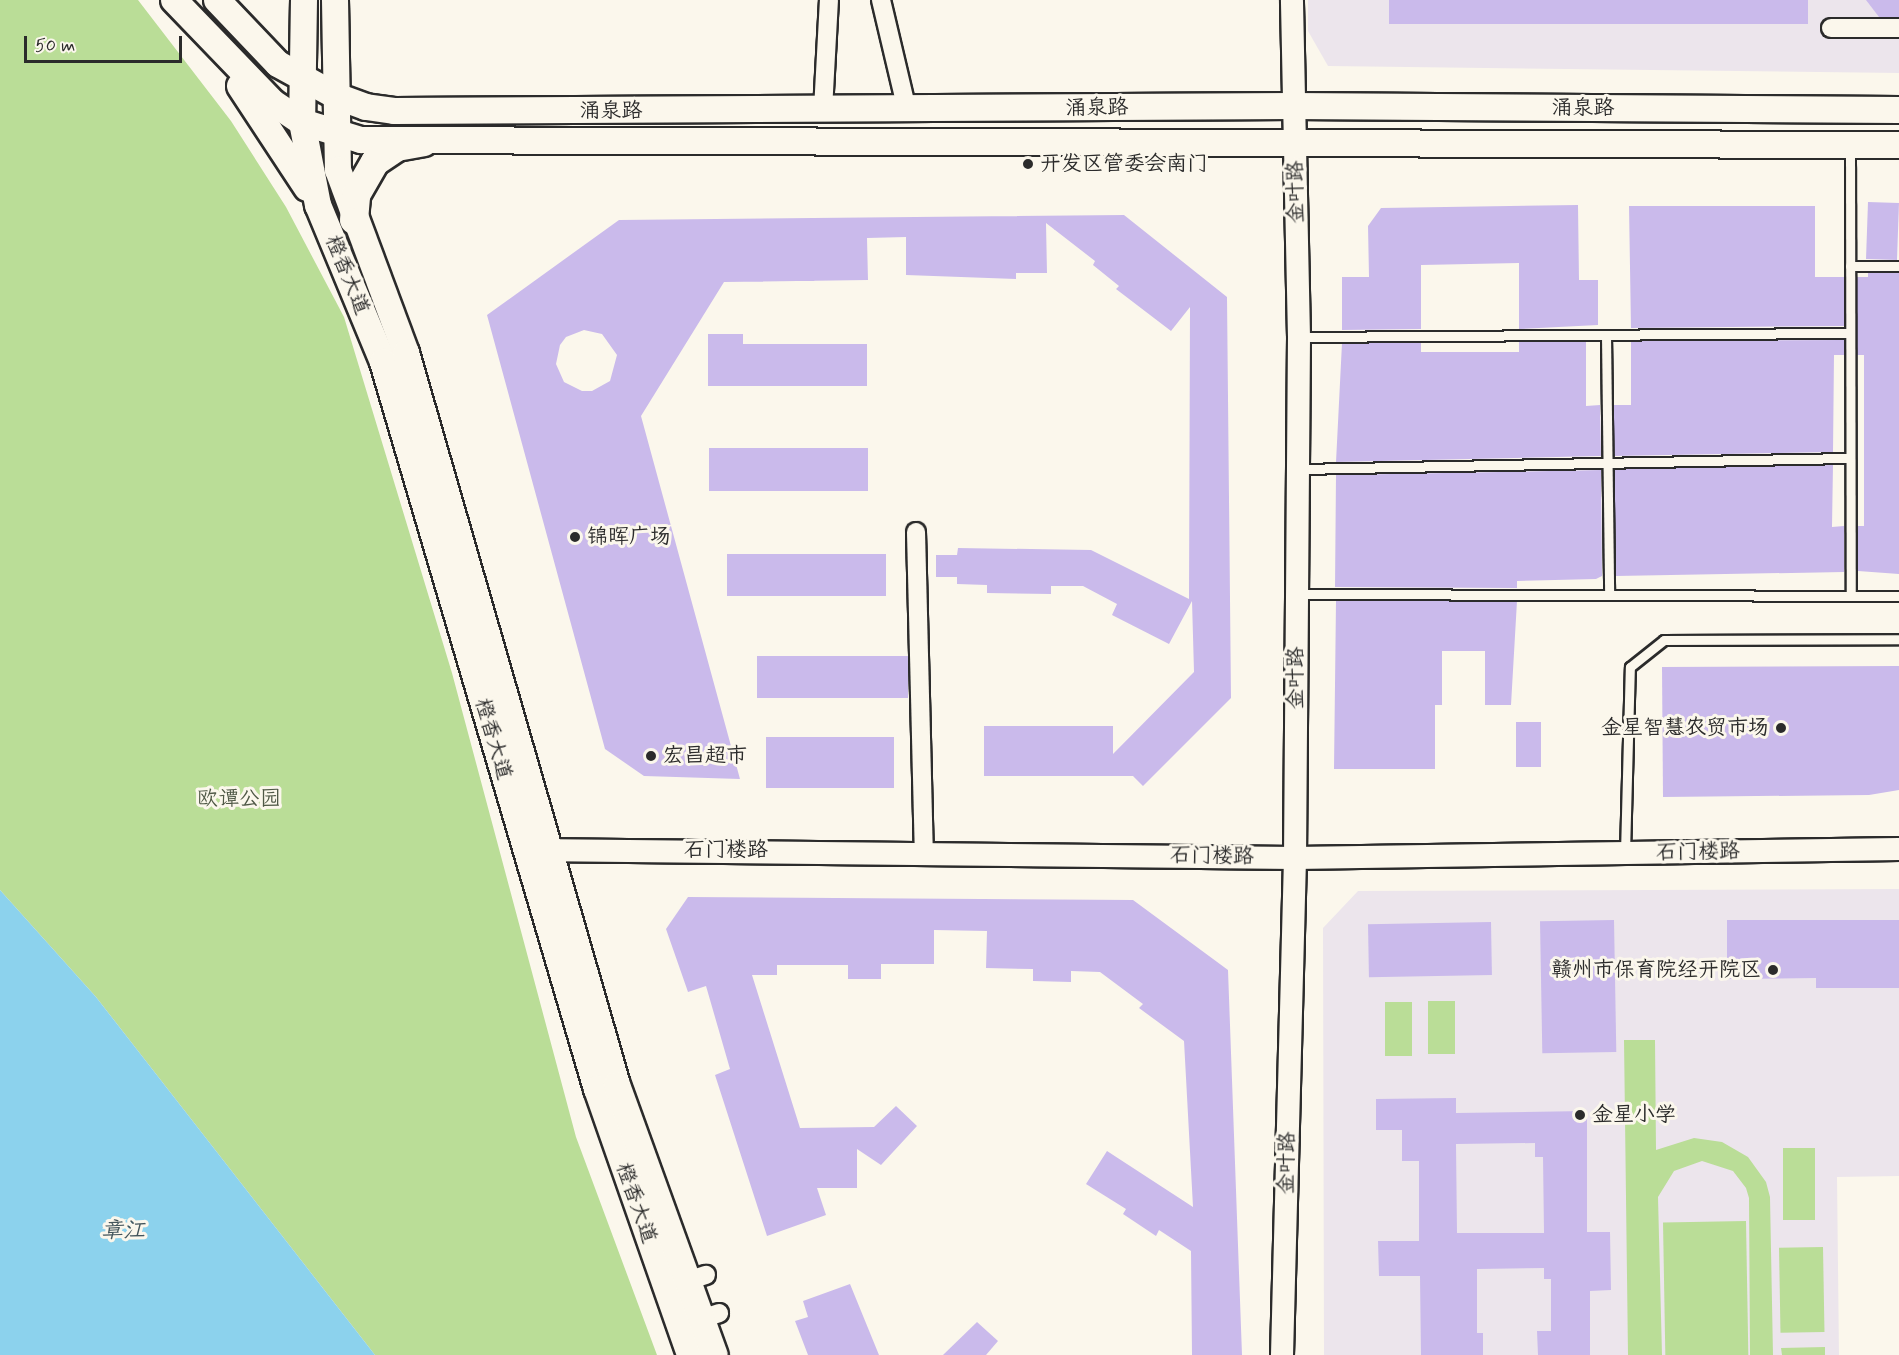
<!DOCTYPE html>
<meta charset="utf-8">
<style>
body{margin:0}
#map{position:relative;width:1899px;height:1355px;overflow:hidden;background:#fbf7ec;font-family:Mynerve,"LXGW WenKai TC",sans-serif}
div>[style]{position:absolute}
.built>*{inset:0;background:#ece5ec}
.green>*{inset:0;background:#badd97;transform-origin:0 0}
.water>*{inset:0;background:#8cd2ed}
.building>*{inset:0;background:#cabaeb;transform-origin:0 0}
.roads{filter:drop-shadow(2px 0 #2b2b2b) drop-shadow(-2px 0 #2b2b2b) drop-shadow(0 2px #2b2b2b) drop-shadow(0 -2px #2b2b2b)}
.service>*{height:9px;margin:-4.5px;padding:0 4.5px;transform-origin:4.5px;border-radius:4.5px;background:#fbf7ec}
.minor>*{height:18px;margin:-9px;padding:0 9px;transform-origin:9px;border-radius:9px;background:#fbf7ec}
.tertiary>*{height:22px;margin:-11px;padding:0 11px;transform-origin:11px;border-radius:11px;background:#fbf7ec}
.secondary>*{height:26px;margin:-13px;padding:0 13px;transform-origin:13px;border-radius:13px;background:#fbf7ec}
.primary>*{height:28px;margin:-14px;padding:0 14px;transform-origin:14px;border-radius:14px;background:#fbf7ec}
.dots>*{width:16px;height:16px;translate:-50% -50%;box-sizing:border-box;border:3px solid #fbf7ec;border-radius:50%}
span{translate:-50% -50%;white-space:nowrap;text-align:center;line-height:1.15;-webkit-text-stroke:6px #fbf7ec;paint-order:stroke}
.street-label{font-size:21px;color:#2b2b2b}
.poi-label{font-size:21px;color:#2b2b2b}
.left{translate:0 -50%;text-align:left}
.right{translate:-100% -50%;text-align:right}
.park-label{font-size:21px;color:#4f5846}
.water-label{font-size:22px;color:#43555c;font-style:italic}
.scale{position:absolute;left:24px;top:36px;width:158px;height:27px;box-sizing:border-box;border:3px solid #2b2b2b;border-top:0;padding-left:8px;font-size:18px;line-height:21px;white-space:nowrap;color:#2b2b2b;-webkit-text-stroke:4px #fbf7ec;paint-order:stroke}
</style>
<div id="map">
<div class="built">
<div style="clip-path:polygon(1308px 0,1899px 0,1899px 73px,1328px 66px,1308px 31px)"></div>
<div style="clip-path:polygon(1899px 889px,1899px 1176px,1837px 1177px,1839px 1355px,1324px 1355px,1323px 928px,1358px 891px)"></div>
</div>
<div class="green">
<div style="clip-path:polygon(0 0,138px 0,231px 121px,286px 207px,344px 317px,452px 673px,576px 1137px,657px 1355px,375px 1355px,96px 997px,0 890px)"></div>
<div style="left:1428px;top:1001px;width:27px;height:53px"></div>
<div style="left:1385px;top:1002px;width:27px;height:54px"></div>
<div style="clip-path:polygon(1624px 1040px,1655px 1040px,1656px 1150px,1694px 1138px,1722px 1142px,1748px 1157px,1766px 1182px,1770px 1197px,1773px 1355px,1750px 1355px,1749px 1198px,1746px 1188px,1733px 1171px,1702px 1161px,1674px 1171px,1658px 1197px,1662px 1355px,1628px 1355px)"></div>
<div style="left:1783px;top:1148px;width:32px;height:72px"></div>
<div style="left:1746px;top:1221px;width:134px;height:83px;rotate:89deg"></div>
<div style="left:1823px;top:1247px;width:85px;height:44px;rotate:89deg"></div>
<div style="clip-path:polygon(1825px 1347px,1825px 1355px,1782px 1355px,1781px 1348px)"></div>
</div>
<div class="water">
<div style="clip-path:polygon(0 890px,96px 997px,375px 1355px,0 1355px)"></div>
</div>
<div class="building">
<div style="left:1389px;top:0;width:419px;height:24px"></div>
<div style="clip-path:polygon(1866px 0,1899px 0,1899px 17px,1879px 17px)"></div>
<div style="left:1868px;top:202px;width:31px;height:57px;rotate:2deg"></div>
<div style="clip-path:polygon(1578px 205px,1579px 280px,1598px 280px,1598px 325px,1519px 329px,1519px 263px,1421px 265px,1421px 329px,1342px 330px,1342px 277px,1369px 277px,1368px 226px,1381px 208px)"></div>
<div style="clip-path:polygon(1629px 206px,1815px 206px,1815px 277px,1844px 277px,1844px 326px,1631px 328px)"></div>
<div style="clip-path:polygon(evenodd,1124px 215px,1227px 297px,1231px 698px,1143px 786px,1133px 776px,984px 776px,984px 726px,1113px 726px,1113px 754px,1194px 672px,1192px 601px,1169px 644px,1112px 615px,1117px 604px,1083px 586px,1051px 586px,1051px 594px,987px 593px,987px 585px,957px 584px,957px 577px,936px 577px,936px 555px,957px 555px,958px 548px,1091px 550px,1189px 599px,1190px 307px,1171px 331px,1116px 289px,1119px 286px,1093px 265px,1095px 261px,1046px 223px,1047px 273px,1016px 273px,1016px 279px,906px 275px,906px 237px,867px 238px,868px 280px,724px 282px,641px 416px,740px 779px,644px 776px,605px 749px,487px 315px,619px 220px,1124px 215px,584px 330px,602px 334px,617px 355px,610px 381px,592px 391px,582px 391px,564px 382px,556px 364px,560px 345px,566px 337px,584px 330px)"></div>
<div style="clip-path:polygon(1868px 273px,1899px 273px,1899px 574px,1858px 571px,1858px 526px,1864px 526px,1864px 355px,1857px 355px,1857px 277px,1868px 277px)"></div>
<div style="clip-path:polygon(708px 334px,743px 334px,743px 344px,867px 344px,867px 386px,708px 386px)"></div>
<div style="clip-path:polygon(1844px 340px,1844px 355px,1834px 355px,1833px 452px,1614px 456px,1614px 405px,1631px 405px,1631px 341px)"></div>
<div style="clip-path:polygon(1519px 342px,1586px 342px,1586px 406px,1600px 405px,1601px 456px,1336px 462px,1342px 343px,1421px 343px,1421px 352px,1519px 352px)"></div>
<div style="left:709px;top:448px;width:159px;height:43px"></div>
<div style="clip-path:polygon(1833px 465px,1832px 527px,1844px 526px,1844px 572px,1616px 576px,1614px 469px)"></div>
<div style="clip-path:polygon(1601px 470px,1602px 576px,1596px 579px,1517px 581px,1517px 588px,1335px 587px,1336px 475px)"></div>
<div style="left:727px;top:554px;width:159px;height:42px"></div>
<div style="clip-path:polygon(1336px 601px,1517px 601px,1511px 705px,1485px 705px,1485px 651px,1442px 651px,1442px 705px,1435px 705px,1435px 769px,1334px 769px)"></div>
<div style="left:757px;top:656px;width:151px;height:42px"></div>
<div style="clip-path:polygon(1899px 666px,1899px 790px,1869px 795px,1663px 797px,1662px 667px)"></div>
<div style="left:1516px;top:722px;width:25px;height:45px"></div>
<div style="left:766px;top:737px;width:128px;height:51px"></div>
<div style="clip-path:polygon(688px 897px,1133px 900px,1228px 970px,1242px 1355px,1192px 1355px,1191px 1251px,1159px 1230px,1156px 1236px,1123px 1214px,1126px 1209px,1086px 1184px,1107px 1151px,1193px 1207px,1184px 1041px,1139px 1008px,1143px 1004px,1100px 972px,1071px 971px,1071px 982px,1033px 981px,1033px 969px,986px 968px,987px 931px,934px 930px,934px 964px,881px 964px,881px 979px,848px 979px,848px 965px,777px 965px,777px 975px,752px 975px,800px 1128px,874px 1127px,896px 1106px,917px 1126px,881px 1165px,857px 1149px,857px 1188px,817px 1188px,826px 1215px,767px 1236px,715px 1075px,730px 1069px,706px 986px,688px 992px,666px 929px)"></div>
<div style="left:1614px;top:920px;width:132px;height:74px;rotate:89deg"></div>
<div style="clip-path:polygon(1727px 920px,1899px 920px,1899px 988px,1816px 988px,1816px 978px,1727px 979px)"></div>
<div style="left:1491px;top:922px;width:53px;height:123px;rotate:89deg"></div>
<div style="clip-path:polygon(evenodd,1456px 1098px,1456px 1113px,1587px 1111px,1587px 1232px,1610px 1232px,1611px 1290px,1590px 1291px,1590px 1355px,1538px 1355px,1537px 1331px,1551px 1331px,1551px 1279px,1544px 1279px,1544px 1268px,1477px 1269px,1477px 1333px,1483px 1333px,1483px 1355px,1421px 1355px,1420px 1276px,1379px 1276px,1378px 1241px,1419px 1241px,1419px 1161px,1402px 1161px,1402px 1130px,1376px 1130px,1376px 1099px,1456px 1098px,1535px 1143px,1535px 1157px,1543px 1157px,1544px 1233px,1457px 1233px,1456px 1144px,1535px 1143px)"></div>
<div style="clip-path:polygon(850px 1284px,879px 1355px,808px 1355px,795px 1321px,808px 1317px,803px 1301px)"></div>
<div style="clip-path:polygon(977px 1322px,998px 1341px,986px 1355px,943px 1355px)"></div>
</div>
<div class="roads">
<div class="service">
<div style="left:1850px;top:148px;width:447px;rotate:89.9deg"></div>
<div style="left:1850px;top:266px;width:49px"></div>
<div style="left:1606px;top:335px;width:260px;rotate:89.3deg"></div>
<div style="left:1299px;top:337px;width:551px;rotate:-0.42deg"></div>
<div style="left:1300px;top:469px;width:550px;rotate:-1.15deg"></div>
<div style="left:1299px;top:594px;width:600px;rotate:0.19deg"></div>
<div style="left:1625px;top:853px;width:186px;rotate:-88.5deg"></div>
<div style="left:1630px;top:667px;width:43px;rotate:-38.5deg"></div>
<div style="left:1664px;top:640px;width:235px;rotate:-0.2deg"></div>
</div>
<div class="minor">
<div style="left:881px;top:0;width:113px;rotate:76.7deg"></div>
<div style="left:1831px;top:28px;width:68px"></div>
<div style="left:823px;top:110px;width:110px;rotate:-86.9deg"></div>
<div style="left:916px;top:532px;width:319px;rotate:88.6deg"></div>
<div style="left:687px;top:1281px;width:20px;rotate:-18deg"></div>
<div style="left:701px;top:1319px;width:19px;rotate:-18deg"></div>
</div>
<div class="tertiary">
<div style="left:533px;top:850px;width:762px;rotate:0.6deg"></div>
<div style="left:1295px;top:858px;width:604px;rotate:-0.85deg"></div>
<div style="left:1282px;top:1355px;width:497px;rotate:-88.5deg"></div>
<div style="left:1295px;top:858px;width:521px;rotate:-89.56deg"></div>
<div style="left:1299px;top:337px;width:337px;rotate:-91.2deg"></div>
</div>
<div class="secondary">
<div style="left:174px;top:0;width:141px;rotate:46.1deg"></div>
<div style="left:272px;top:102px;width:36px;rotate:34deg"></div>
<div style="left:302px;top:122px;width:62px;rotate:17deg"></div>
<div style="left:361px;top:140px;width:1538px;rotate:0.19deg"></div>
<div style="left:217px;top:0;width:88px;rotate:46.4deg"></div>
<div style="left:278px;top:64px;width:66px;rotate:28.9deg"></div>
<div style="left:336px;top:96px;width:32px;rotate:20deg"></div>
<div style="left:366px;top:107px;width:28px;rotate:8deg"></div>
<div style="left:394px;top:111px;width:899px;rotate:-0.32deg"></div>
<div style="left:1293px;top:106px;width:606px;rotate:0.38deg"></div>
<div style="left:304px;top:0;width:122px;rotate:90.9deg"></div>
<div style="left:302px;top:122px;width:85px;rotate:79.1deg"></div>
<div style="left:318px;top:205px;width:170px;rotate:67.5deg"></div>
<div style="left:383px;top:362px;width:758px;rotate:73.6deg"></div>
<div style="left:597px;top:1089px;width:282px;rotate:70.7deg"></div>
<div style="left:335px;top:0;width:170px;rotate:89deg"></div>
<div style="left:338px;top:170px;width:195px;rotate:69.6deg"></div>
<div style="left:406px;top:353px;width:762px;rotate:73.92deg"></div>
<div style="left:617px;top:1085px;width:287px;rotate:70.1deg"></div>
<div style="left:240px;top:86px;width:122px;rotate:56.7deg"></div>
</div>
<div class="primary">
<div style="left:354px;top:220px;width:25px;rotate:-85deg"></div>
<div style="left:356px;top:195px;width:38px;rotate:-60deg"></div>
<div style="left:375px;top:162px;width:27px;rotate:-34deg"></div>
<div style="left:397px;top:147px;width:27px;rotate:-10deg"></div>
</div>
</div>
<div class="dots">
<div style="left:1028px;top:164px;background:#2b2b2b"></div>
<div style="left:575px;top:537px;background:#2b2b2b"></div>
<div style="left:1781px;top:728px;background:#2b2b2b"></div>
<div style="left:651px;top:756px;background:#2b2b2b"></div>
<div style="left:1773px;top:970px;background:#2b2b2b"></div>
<div style="left:1580px;top:1115px;background:#2b2b2b"></div>
</div>
<div class="street-label">
<span style="left:1097px;top:108px;rotate:-1deg">涌泉路</span>
<span style="left:1583px;top:108px">涌泉路</span>
<span style="left:611px;top:111px">涌泉路</span>
<span style="left:1296px;top:192px;rotate:-91deg">金叶路</span>
<span style="left:347px;top:275px;rotate:68deg">橙香大道</span>
<span style="left:1296px;top:678px;rotate:-90deg">金叶路</span>
<span style="left:493px;top:739px;rotate:74deg">橙香大道</span>
<span style="left:726px;top:850px">石门楼路</span>
<span style="left:1698px;top:852px;rotate:-1deg">石门楼路</span>
<span style="left:1212px;top:856px;rotate:1deg">石门楼路</span>
<span style="left:1287px;top:1163px;rotate:-89deg">金叶路</span>
<span style="left:636px;top:1203px;rotate:71deg">橙香大道</span>
</div>
<div class="poi-label">
<span class="left" style="left:1040px;top:164px">开发区管委会南门</span>
<span class="left" style="left:587px;top:537px">锦晖广场</span>
<span class="right" style="left:1769px;top:728px">金星智慧农贸市场</span>
<span class="left" style="left:663px;top:756px">宏昌超市</span>
<span class="right" style="left:1761px;top:970px">赣州市保育院经开院区</span>
<span class="left" style="left:1592px;top:1115px">金星小学</span>
</div>
<div class="park-label">
<span style="left:239px;top:799px">欧谭公园</span>
</div>
<div class="water-label">
<span style="left:123px;top:1232px">章江</span>
</div>
<div class="scale">50 m</div>
</div>
